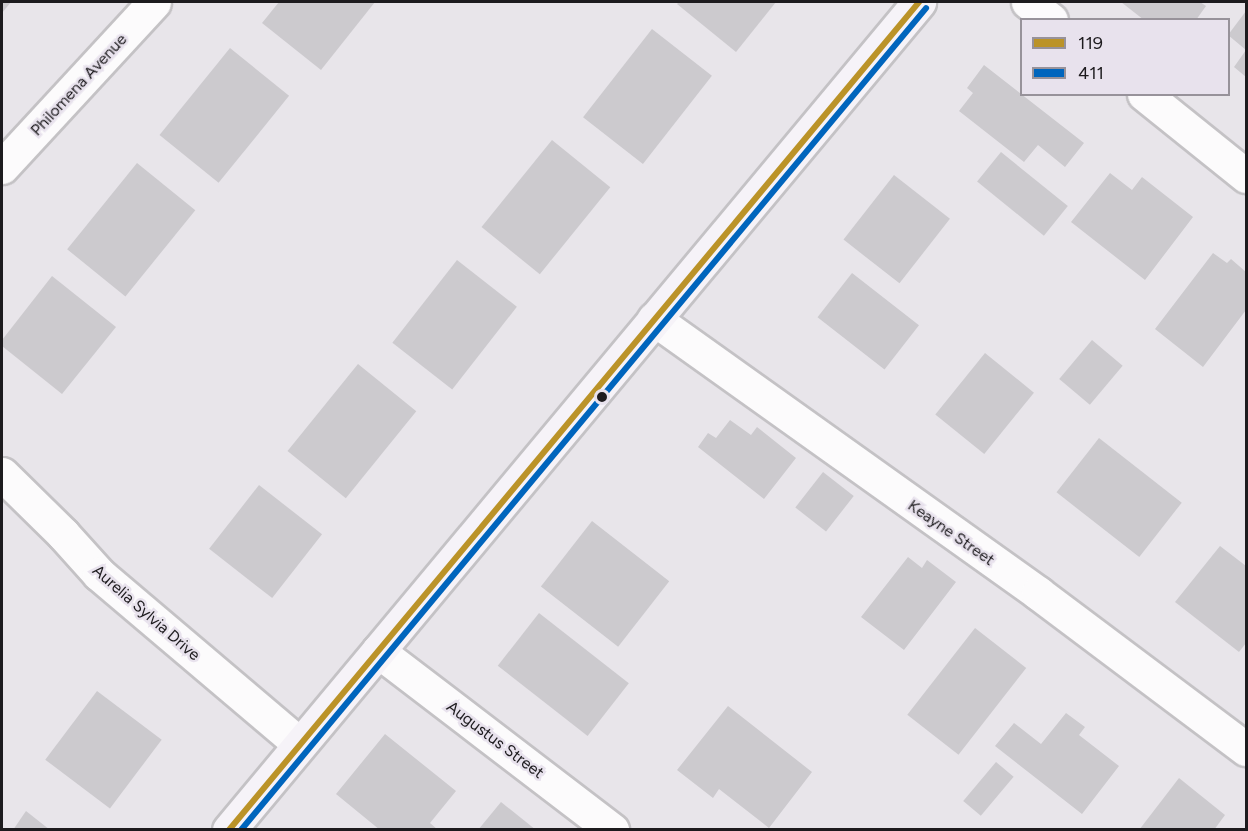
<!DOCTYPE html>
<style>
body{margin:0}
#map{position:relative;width:1248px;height:831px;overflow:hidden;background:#e8e5ea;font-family:Figtree,sans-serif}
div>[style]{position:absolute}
.building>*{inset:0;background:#cccace;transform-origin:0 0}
.roads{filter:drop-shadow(2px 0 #c4c2c5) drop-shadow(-2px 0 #c4c2c5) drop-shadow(0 2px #c4c2c5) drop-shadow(0 -2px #c4c2c5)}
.street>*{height:33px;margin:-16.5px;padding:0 16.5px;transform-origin:16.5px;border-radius:16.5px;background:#fcfbfc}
.secondary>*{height:33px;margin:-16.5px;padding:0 16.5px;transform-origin:16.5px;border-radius:16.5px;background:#f6f3f8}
.bus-1>*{height:6px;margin:-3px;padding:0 3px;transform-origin:3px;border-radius:3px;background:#bb9328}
.bus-2>*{height:6px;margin:-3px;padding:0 3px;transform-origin:3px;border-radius:3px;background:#0065bd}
.dots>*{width:16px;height:16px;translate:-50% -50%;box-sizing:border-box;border:3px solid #e8e2ed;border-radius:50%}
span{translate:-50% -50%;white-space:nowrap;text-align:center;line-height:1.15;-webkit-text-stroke:5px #e8e2ed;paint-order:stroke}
.street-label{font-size:16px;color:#1d1b1e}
.frame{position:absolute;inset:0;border:3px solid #1d1b1e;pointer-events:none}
.legend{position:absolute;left:1020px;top:18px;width:210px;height:78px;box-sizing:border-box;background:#e8e2ed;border:2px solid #97929a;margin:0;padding:8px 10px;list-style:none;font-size:18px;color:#1d1b1e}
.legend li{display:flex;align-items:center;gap:12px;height:30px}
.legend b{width:30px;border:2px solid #97929a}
</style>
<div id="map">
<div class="building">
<div style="clip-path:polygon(2px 2px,11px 2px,2px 13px)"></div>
<div style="clip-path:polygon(279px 2px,375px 2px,321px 70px,262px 23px)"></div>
<div style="clip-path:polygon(679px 2px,776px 2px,736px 52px,677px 4px)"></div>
<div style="clip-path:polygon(1121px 2px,1200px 2px,1206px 6px,1196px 20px,1144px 20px)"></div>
<div style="clip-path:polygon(1246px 11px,1246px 77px,1234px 67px,1246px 50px,1228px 35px)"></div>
<div style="left:652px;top:29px;width:76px;height:112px;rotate:38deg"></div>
<div style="left:230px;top:48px;width:76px;height:112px;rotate:39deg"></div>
<div style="clip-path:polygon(984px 65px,1084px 143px,1065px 167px,1038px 145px,1024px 162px,959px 111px,973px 93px,967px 88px)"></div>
<div style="left:552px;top:140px;width:75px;height:112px;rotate:39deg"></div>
<div style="left:1001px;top:152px;width:86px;height:38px;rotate:39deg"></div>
<div style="left:137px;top:163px;width:75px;height:111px;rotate:39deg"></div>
<div style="clip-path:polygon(1110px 173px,1132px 190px,1142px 177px,1193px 217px,1145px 280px,1071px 222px)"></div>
<div style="left:894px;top:175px;width:71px;height:82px;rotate:38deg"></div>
<div style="clip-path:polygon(1213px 253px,1227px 263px,1231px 259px,1246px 272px,1246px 310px,1203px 367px,1155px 329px)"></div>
<div style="left:457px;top:260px;width:76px;height:105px;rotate:38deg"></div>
<div style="left:852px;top:273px;width:85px;height:56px;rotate:38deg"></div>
<div style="clip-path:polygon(52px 276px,116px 327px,62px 394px,2px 346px,2px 340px)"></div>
<div style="left:1092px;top:340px;width:40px;height:51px;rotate:40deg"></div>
<div style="left:985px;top:353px;width:63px;height:79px;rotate:39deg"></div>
<div style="left:358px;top:364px;width:75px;height:112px;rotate:39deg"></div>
<div style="clip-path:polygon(730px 420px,751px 435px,757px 427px,796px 458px,764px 499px,698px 447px,708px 433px,716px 438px)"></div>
<div style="left:1099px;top:438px;width:105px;height:69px;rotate:38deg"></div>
<div style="left:823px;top:472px;width:39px;height:45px;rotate:38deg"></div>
<div style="left:259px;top:485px;width:80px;height:81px;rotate:38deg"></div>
<div style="left:592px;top:521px;width:98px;height:83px;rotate:38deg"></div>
<div style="clip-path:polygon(1220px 546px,1246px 566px,1246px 643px,1239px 652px,1175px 602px)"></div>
<div style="clip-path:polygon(908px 557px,922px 568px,927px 560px,956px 582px,904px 650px,861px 617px)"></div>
<div style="left:539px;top:613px;width:114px;height:67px;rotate:38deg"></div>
<div style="left:975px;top:628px;width:65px;height:110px;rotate:38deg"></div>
<div style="left:97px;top:691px;width:81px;height:86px;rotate:37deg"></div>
<div style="clip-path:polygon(728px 706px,812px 772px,769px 828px,719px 789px,713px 798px,677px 770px)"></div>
<div style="clip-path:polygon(1066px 713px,1085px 727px,1079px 735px,1119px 766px,1082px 814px,995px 746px,1014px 723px,1041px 744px)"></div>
<div style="clip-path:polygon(385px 734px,456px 791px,430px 823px,438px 830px,380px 830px,336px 794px)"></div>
<div style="left:996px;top:762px;width:23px;height:51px;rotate:40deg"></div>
<div style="clip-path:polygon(1179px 778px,1225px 815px,1214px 830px,1139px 830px)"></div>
<div style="clip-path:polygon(501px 802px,536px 830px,478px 830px)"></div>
<div style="clip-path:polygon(26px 811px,50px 830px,13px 830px)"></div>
</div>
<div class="roads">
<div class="street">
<div style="left:1028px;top:2px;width:29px;rotate:38deg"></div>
<div style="left:1144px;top:94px;width:131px;rotate:38.8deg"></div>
<div style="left:2px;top:167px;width:224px;rotate:-47.3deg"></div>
<div style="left:654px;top:319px;width:472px;rotate:35.5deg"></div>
<div style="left:1038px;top:593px;width:260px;rotate:36.9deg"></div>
<div style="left:2px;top:474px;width:86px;rotate:44.5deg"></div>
<div style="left:63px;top:534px;width:54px;rotate:48deg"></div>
<div style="left:99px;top:574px;width:261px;rotate:40.3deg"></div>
<div style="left:378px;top:651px;width:295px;rotate:37.4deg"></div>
</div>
<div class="secondary">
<div style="left:229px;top:830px;width:1078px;rotate:-50.19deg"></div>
</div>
</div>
<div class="bus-1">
<div style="left:229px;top:830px;width:1078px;rotate:-50.19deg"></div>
</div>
<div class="bus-2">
<div style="left:241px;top:830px;width:1070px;rotate:-50.19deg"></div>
</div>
<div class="dots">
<div style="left:602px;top:397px;background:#1d1b1e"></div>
</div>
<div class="street-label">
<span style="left:79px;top:85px;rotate:-47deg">Philomena Avenue</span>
<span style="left:951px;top:533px;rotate:35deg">Keayne Street</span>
<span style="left:146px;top:613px;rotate:41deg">Aurelia Sylvia Drive</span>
<span style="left:495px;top:740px;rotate:37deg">Augustus Street</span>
</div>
<div class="frame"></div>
<ul class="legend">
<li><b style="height:8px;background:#bb9328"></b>119</li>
<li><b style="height:8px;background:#0065bd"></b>411</li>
</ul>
</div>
